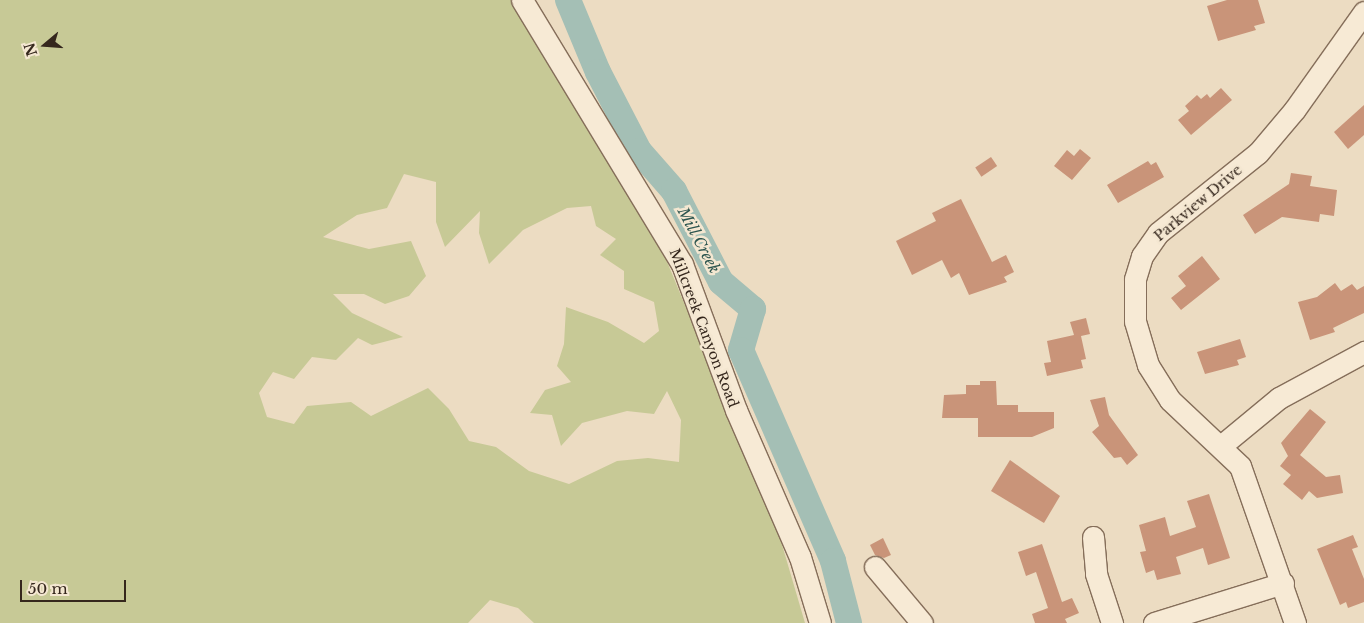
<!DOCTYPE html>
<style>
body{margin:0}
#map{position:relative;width:1364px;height:623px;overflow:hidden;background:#ecdcc2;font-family:"Libre Baskerville",serif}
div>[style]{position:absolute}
.green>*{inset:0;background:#c7c996}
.river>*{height:26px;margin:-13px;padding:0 13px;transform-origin:13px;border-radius:13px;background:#a4bfb5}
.building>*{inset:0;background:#c99479;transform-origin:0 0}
.roads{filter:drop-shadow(1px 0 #856e5a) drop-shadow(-1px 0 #856e5a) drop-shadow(0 1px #856e5a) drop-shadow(0 -1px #856e5a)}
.minor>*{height:21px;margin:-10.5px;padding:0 10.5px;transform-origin:10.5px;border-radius:10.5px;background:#f7ead5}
span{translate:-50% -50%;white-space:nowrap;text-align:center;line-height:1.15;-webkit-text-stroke:5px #f4e7d1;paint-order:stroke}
.street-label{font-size:14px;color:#35271d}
.water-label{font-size:15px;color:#2d554f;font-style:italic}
.north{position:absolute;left:20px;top:20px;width:50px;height:50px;-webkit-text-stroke:4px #f4e7d1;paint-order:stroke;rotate:252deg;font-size:14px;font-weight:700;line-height:20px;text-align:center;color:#35271d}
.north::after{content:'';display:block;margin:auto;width:18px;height:22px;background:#35271d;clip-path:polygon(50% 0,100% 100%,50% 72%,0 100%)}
.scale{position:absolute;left:20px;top:580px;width:106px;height:22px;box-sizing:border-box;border:2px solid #35271d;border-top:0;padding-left:6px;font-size:15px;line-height:18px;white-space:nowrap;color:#35271d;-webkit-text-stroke:4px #f4e7d1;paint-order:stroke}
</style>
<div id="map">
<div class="green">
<div style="clip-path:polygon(evenodd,0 0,512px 0,654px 230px,778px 531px,805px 623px,534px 623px,518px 608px,490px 600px,468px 623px,0 623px,0 0,404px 174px,436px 182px,436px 222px,445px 247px,480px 211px,479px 233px,489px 264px,523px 230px,567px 208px,591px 206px,596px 226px,616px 239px,600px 255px,624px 271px,624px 289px,654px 302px,659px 331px,644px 343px,608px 322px,566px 307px,564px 344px,557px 366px,571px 382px,545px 390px,530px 413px,552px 415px,561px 446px,582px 423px,627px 411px,654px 414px,667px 391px,681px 420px,679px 462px,648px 458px,617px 461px,569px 484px,529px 471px,496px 447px,469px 441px,449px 409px,428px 388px,371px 416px,351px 402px,307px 406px,294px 424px,267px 417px,259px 393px,273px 372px,294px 379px,312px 357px,336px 360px,358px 338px,372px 345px,403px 337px,352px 313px,333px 294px,364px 294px,385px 304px,409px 296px,426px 276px,411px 241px,369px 249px,323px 237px,357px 215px,387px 208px,404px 174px)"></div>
</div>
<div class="river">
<div style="left:568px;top:0;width:78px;rotate:67.4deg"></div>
<div style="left:598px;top:72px;width:89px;rotate:62.6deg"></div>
<div style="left:639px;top:151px;width:53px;rotate:48.8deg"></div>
<div style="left:674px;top:191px;width:102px;rotate:62.7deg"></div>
<div style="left:721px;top:282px;width:42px;rotate:40.2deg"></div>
<div style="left:753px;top:309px;width:43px;rotate:106.3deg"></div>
<div style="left:741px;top:350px;width:230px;rotate:66.4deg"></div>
<div style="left:833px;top:561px;width:64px;rotate:75.5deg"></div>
</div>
<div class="building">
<div style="clip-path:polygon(1227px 0,1258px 0,1265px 23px,1254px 26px,1256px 30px,1218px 41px,1207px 6px)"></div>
<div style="clip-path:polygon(1221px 88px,1232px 100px,1191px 135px,1178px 120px,1189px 111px,1185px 106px,1197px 95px,1201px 99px,1207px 94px,1210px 98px)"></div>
<div style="clip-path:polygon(1364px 105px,1364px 135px,1348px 149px,1334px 132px)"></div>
<div style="clip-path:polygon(1080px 149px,1091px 158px,1072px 180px,1054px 166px,1067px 150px,1074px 156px)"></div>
<div style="left:991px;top:157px;width:11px;height:19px;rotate:56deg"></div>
<div style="clip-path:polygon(1148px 161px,1151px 165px,1156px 162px,1164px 177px,1118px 203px,1107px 185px)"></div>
<div style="clip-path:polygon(1291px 173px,1312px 176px,1310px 186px,1337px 190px,1334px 216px,1320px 214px,1319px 222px,1282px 217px,1255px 234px,1243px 215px,1289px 184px)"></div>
<div style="clip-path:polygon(961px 199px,992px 262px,1006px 255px,1014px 272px,1004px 277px,1007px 282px,969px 295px,959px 273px,951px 278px,942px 260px,912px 275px,896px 241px,936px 221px,932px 213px)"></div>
<div style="clip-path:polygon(1202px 256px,1220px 279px,1181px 310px,1171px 298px,1186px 286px,1178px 276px)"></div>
<div style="clip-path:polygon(1335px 283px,1341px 291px,1352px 284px,1357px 290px,1364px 286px,1364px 313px,1333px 328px,1335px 332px,1310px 340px,1298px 302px,1317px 297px)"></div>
<div style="clip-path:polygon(1086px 318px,1090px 334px,1081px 336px,1086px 359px,1081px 360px,1083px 368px,1047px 376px,1044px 363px,1051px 362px,1047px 341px,1074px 335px,1070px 322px)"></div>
<div style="clip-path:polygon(1240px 339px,1246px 357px,1237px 360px,1239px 365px,1205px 374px,1197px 352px)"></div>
<div style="clip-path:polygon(980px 381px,996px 381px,997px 405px,1018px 405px,1018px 412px,1054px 412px,1054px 428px,1032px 437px,978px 437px,978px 418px,942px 418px,944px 395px,966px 394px,966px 385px,980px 385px)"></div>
<div style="clip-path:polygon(1105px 397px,1109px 415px,1138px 455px,1127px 465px,1121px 457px,1114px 458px,1092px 432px,1099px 426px,1090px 400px)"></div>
<div style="clip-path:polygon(1310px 409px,1326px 422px,1300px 455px,1326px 477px,1340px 475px,1343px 493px,1317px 498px,1309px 491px,1302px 500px,1283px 484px,1291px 475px,1280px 466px,1288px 456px,1281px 443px)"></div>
<div style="clip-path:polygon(1010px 460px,1060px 496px,1044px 523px,991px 491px)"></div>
<div style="clip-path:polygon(1209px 494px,1230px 558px,1208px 565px,1203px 548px,1176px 557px,1181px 574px,1157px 580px,1154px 570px,1146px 573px,1140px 552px,1146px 551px,1139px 525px,1165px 517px,1170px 536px,1196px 527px,1187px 501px)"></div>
<div style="clip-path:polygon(1353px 535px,1358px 547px,1352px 549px,1364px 579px,1364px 602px,1348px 608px,1346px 602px,1340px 605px,1317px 549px)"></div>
<div style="clip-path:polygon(883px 538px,891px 555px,884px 558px,875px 555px,870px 545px)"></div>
<div style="clip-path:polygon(1042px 544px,1062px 602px,1072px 598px,1079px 613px,1065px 619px,1067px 623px,1035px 623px,1032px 614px,1048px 608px,1036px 572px,1026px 576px,1018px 552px)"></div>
</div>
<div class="roads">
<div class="minor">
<div style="left:522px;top:0;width:309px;rotate:58.8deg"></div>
<div style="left:682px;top:264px;width:156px;rotate:69.7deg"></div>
<div style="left:736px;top:410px;width:160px;rotate:66.5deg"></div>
<div style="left:800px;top:557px;width:69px;rotate:73.1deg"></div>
<div style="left:1222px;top:445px;width:74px;rotate:-39.5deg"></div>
<div style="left:1279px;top:398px;width:97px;rotate:-28.4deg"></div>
<div style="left:1093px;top:537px;width:37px;rotate:85deg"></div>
<div style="left:1096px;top:574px;width:52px;rotate:71.9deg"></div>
<div style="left:875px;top:567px;width:73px;rotate:50deg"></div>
<div style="left:1154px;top:623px;width:135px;rotate:-17.2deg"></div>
<div style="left:1295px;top:623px;width:166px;rotate:-109.3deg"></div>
<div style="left:1240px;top:466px;width:96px;rotate:-136.7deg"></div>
<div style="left:1170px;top:400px;width:41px;rotate:-122.2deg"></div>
<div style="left:1148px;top:365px;width:46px;rotate:-106.5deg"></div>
<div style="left:1135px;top:321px;width:42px;rotate:-90deg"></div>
<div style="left:1135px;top:279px;width:24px;rotate:-73deg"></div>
<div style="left:1142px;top:256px;width:28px;rotate:-55deg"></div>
<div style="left:1158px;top:233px;width:128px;rotate:-38.7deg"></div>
<div style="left:1258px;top:153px;width:57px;rotate:-49.9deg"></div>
<div style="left:1295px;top:109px;width:119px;rotate:-54.6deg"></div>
</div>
</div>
<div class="street-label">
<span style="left:1198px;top:203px;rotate:-40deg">Parkview Drive</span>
<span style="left:704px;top:328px;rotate:69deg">Millcreek Canyon Road</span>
</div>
<div class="water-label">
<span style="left:699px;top:240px;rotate:62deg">Mill Creek</span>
</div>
<div class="north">N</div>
<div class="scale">50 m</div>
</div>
